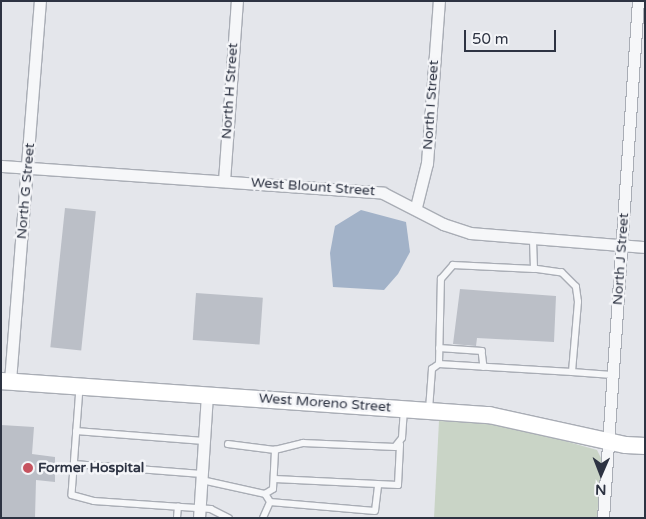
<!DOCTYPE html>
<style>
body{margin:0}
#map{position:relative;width:646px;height:519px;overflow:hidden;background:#e4e6eb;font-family:"Varela Round",sans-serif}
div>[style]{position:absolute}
.green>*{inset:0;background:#c9d4c6}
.water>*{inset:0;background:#a2b2c8}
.building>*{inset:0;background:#bbbfc7;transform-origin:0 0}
.roads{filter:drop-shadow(1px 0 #a9adb5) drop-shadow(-1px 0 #a9adb5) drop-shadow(0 1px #a9adb5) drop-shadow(0 -1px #a9adb5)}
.lane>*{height:5.5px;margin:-2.75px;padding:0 2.75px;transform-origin:2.75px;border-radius:2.75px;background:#f6f7f9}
.street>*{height:11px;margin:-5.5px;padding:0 5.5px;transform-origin:5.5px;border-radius:5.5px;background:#f6f7f9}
.secondary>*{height:16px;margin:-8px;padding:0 8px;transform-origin:8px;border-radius:8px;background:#fff}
.dots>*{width:14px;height:14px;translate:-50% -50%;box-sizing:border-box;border:2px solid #f4f5f8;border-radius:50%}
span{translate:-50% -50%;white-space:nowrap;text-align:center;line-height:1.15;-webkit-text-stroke:5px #f4f5f8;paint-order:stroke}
.street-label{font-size:14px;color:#2d3342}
.poi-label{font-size:14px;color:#2d3342;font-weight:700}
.left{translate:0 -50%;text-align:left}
.frame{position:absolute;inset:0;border:2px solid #2d3342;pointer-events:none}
.north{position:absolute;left:576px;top:449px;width:50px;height:50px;-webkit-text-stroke:4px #f4f5f8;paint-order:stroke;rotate:181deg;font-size:14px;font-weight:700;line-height:20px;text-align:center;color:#2d3342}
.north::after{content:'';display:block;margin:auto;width:18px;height:22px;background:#2d3342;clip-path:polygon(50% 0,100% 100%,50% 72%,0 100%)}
.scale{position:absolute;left:464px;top:30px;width:92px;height:22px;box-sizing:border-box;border:2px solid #2d3342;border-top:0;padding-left:6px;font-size:15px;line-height:18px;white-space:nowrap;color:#2d3342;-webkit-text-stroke:4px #f4f5f8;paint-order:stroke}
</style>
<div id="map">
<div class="green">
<div style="clip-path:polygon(439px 421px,501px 423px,597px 450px,602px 460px,597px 518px,434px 518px)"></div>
</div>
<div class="water">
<div style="clip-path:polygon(361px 210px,406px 222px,410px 252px,398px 274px,384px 290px,333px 287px,330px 253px,335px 226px)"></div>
</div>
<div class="building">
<div style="left:65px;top:208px;width:31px;height:140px;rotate:6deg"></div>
<div style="clip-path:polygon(460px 289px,556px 296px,554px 342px,477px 338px,476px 346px,453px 344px)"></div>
<div style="left:196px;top:293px;width:67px;height:47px;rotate:4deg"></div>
<div style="clip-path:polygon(1px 425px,34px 427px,32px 454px,55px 457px,55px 482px,36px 480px,35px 518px,1px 518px)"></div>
</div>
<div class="roads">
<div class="lane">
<div style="left:439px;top:348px;width:43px;rotate:4deg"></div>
<div style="left:482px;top:351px;width:16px;rotate:83deg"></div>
<div style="left:439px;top:364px;width:85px;rotate:-88.7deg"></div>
<div style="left:441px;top:279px;width:18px;rotate:-49deg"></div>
<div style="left:453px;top:265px;width:81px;rotate:2.8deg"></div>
<div style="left:572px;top:372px;width:40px;rotate:4.3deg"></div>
<div style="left:80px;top:388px;width:107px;rotate:94.3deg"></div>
<div style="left:72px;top:495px;width:23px;rotate:15deg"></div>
<div style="left:94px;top:501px;width:117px;rotate:3.9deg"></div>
<div style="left:211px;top:509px;width:20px;rotate:27deg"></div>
<div style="left:429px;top:410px;width:41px;rotate:-85.8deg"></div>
<div style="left:432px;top:369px;width:9px;rotate:-36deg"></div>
<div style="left:439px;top:364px;width:133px;rotate:3.4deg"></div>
<div style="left:572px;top:372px;width:70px;rotate:-85.1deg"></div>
<div style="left:578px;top:302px;width:15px;rotate:-98deg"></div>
<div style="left:576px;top:287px;width:20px;rotate:-135deg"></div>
<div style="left:562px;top:273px;width:28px;rotate:-172deg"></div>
<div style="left:534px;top:269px;width:31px;rotate:-92deg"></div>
<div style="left:76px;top:431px;width:128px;rotate:4.5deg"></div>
<div style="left:228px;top:444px;width:47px;rotate:7.3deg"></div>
<div style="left:74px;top:464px;width:128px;rotate:4.5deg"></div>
<div style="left:275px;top:479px;width:123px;rotate:2.8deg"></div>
<div style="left:398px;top:485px;width:40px;rotate:-87.1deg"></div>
<div style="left:202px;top:480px;width:65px;rotate:12.5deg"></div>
<div style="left:265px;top:494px;width:9px;rotate:-32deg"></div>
<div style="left:273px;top:489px;width:39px;rotate:-87deg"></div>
<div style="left:275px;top:450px;width:29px;rotate:-14deg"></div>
<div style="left:303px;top:443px;width:92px;rotate:2.5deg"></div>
<div style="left:395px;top:447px;width:11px;rotate:-52deg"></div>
<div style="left:402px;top:438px;width:26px;rotate:-86deg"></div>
<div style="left:270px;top:502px;width:105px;rotate:4.9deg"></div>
<div style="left:375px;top:511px;width:25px;rotate:-83deg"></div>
<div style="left:177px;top:518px;width:11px;rotate:-85deg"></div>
<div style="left:263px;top:518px;width:17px;rotate:-66deg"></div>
<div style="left:270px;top:502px;width:9px;rotate:-122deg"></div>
</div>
<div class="street">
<div style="left:1px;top:166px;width:383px;rotate:4deg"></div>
<div style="left:383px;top:193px;width:68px;rotate:27.3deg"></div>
<div style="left:443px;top:224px;width:28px;rotate:18deg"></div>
<div style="left:470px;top:233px;width:176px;rotate:4.6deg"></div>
<div style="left:224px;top:181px;width:180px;rotate:-85.9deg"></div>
<div style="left:416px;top:207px;width:45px;rotate:-76deg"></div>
<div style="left:427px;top:163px;width:162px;rotate:-85.8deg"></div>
<div style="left:10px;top:381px;width:381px;rotate:-85.5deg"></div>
<div style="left:199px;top:518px;width:123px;rotate:-86.3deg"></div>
<div style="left:603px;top:518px;width:518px;rotate:-86.13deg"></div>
</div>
<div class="secondary">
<div style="left:1px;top:381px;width:489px;rotate:4deg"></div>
<div style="left:489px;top:415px;width:140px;rotate:12.4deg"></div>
<div style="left:626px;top:445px;width:19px;rotate:3deg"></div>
</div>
</div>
<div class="dots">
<div style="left:28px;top:468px;background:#c6535f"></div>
</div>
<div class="street-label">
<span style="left:230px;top:91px;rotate:-86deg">North H Street</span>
<span style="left:431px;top:105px;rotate:-86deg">North I Street</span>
<span style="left:313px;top:187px;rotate:4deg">West Blount Street</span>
<span style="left:26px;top:191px;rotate:-85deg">North G Street</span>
<span style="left:621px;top:259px;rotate:-86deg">North J Street</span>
<span style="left:325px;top:403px;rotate:4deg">West Moreno Street</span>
</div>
<div class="poi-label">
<span class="left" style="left:38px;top:468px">Former Hospital</span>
</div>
<div class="frame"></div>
<div class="north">N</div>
<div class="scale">50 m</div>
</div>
